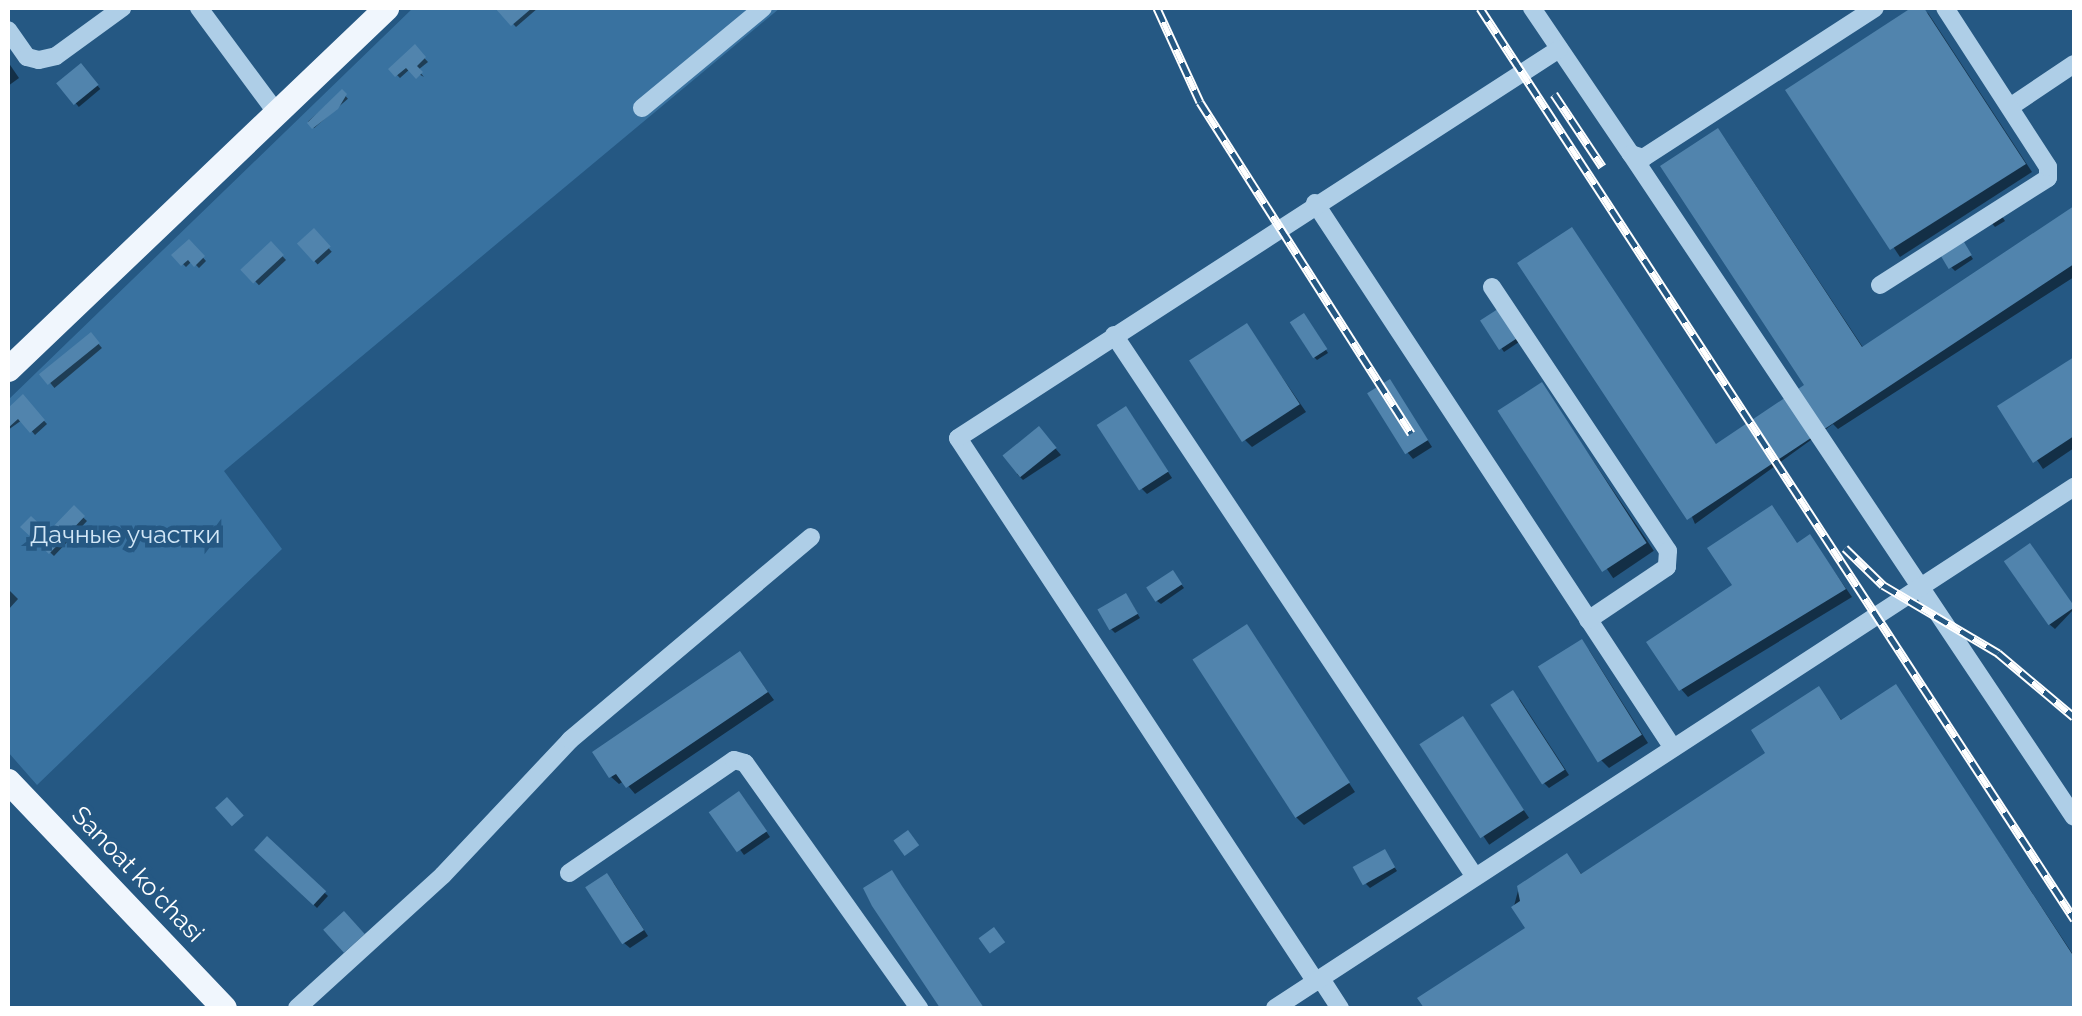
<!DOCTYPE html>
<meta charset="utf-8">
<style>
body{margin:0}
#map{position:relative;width:2082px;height:1016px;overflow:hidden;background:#255883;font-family:Raleway,sans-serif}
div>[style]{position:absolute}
.green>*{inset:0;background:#3972a0}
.shadow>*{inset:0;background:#0007;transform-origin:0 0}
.building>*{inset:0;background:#5184ad;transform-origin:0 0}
.minor>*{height:18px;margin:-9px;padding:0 9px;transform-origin:9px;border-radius:9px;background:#aecee7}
.major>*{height:25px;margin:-12.5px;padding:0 12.5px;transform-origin:12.5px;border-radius:12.5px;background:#f0f6fd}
.rail>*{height:9px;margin-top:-4.5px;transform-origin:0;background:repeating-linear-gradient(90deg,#255883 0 15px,#fff 0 30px);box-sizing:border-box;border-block:2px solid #fff}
span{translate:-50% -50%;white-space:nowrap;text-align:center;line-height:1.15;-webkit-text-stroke:9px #255883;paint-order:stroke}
.park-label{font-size:25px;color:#d1e6f6}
.street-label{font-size:25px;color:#fff}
.frame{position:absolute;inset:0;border:10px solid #fff;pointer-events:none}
</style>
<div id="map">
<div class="green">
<div style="clip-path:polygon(413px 8px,780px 8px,224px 471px,282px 549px,37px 785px,8px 752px,8px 400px)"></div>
</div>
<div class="shadow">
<div style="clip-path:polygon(498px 8px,538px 8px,516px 27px)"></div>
<div style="clip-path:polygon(1916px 8px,1928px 13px,2032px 172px,1900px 257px,1789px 91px)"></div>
<div style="clip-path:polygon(415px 48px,428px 62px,418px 70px,424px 77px,410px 69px,400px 78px,391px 69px)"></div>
<div style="clip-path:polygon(8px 62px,19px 78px,8px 86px)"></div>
<div style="left:81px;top:66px;width:30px;height:28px;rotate:50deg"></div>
<div style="left:342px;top:92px;width:9px;height:45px;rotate:49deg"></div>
<div style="clip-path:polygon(1725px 139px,1864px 349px,2074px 209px,2074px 277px,1838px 429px,1833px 424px,1695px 524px,1571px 230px,1717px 446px,1807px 386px)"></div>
<div style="clip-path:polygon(2001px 215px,2005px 221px,1995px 227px,1990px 221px)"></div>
<div style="left:313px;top:231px;width:28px;height:19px;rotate:48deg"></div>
<div style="clip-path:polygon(189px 242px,206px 261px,199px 268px,192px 261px,186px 267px,175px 256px)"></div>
<div style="left:271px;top:244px;width:22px;height:37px;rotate:47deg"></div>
<div style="clip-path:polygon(1963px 244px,1973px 259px,1955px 271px,1951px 267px)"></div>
<div style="clip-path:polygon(1307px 320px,1328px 353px,1317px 360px,1314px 357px)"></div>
<div style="clip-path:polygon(1483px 322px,1522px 340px,1504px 352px)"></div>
<div style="clip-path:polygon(1247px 326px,1306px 412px,1252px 447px,1244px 439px)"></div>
<div style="left:91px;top:335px;width:17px;height:62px;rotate:50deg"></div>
<div style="clip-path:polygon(2074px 360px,2074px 448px,2043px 469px,2001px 407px)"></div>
<div style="clip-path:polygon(1390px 382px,1432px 447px,1413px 459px,1408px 453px)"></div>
<div style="left:1542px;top:385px;width:200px;height:49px;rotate:56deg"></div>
<div style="clip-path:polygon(23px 398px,47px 424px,35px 435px,22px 420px,8px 430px,8px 411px)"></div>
<div style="clip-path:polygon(1131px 415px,1172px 478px,1147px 494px,1142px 489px)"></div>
<div style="clip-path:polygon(1044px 435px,1061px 455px,1023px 480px,1017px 474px)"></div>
<div style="clip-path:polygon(74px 509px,87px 521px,54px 556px,24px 527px,49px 536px)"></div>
<div style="clip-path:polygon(1810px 537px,1852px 597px,1688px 697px,1681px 689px)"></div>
<div style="clip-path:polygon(2035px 552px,2074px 609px,2055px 629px,2049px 624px)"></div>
<div style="clip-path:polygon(1175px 576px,1184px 588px,1161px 604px,1157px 601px)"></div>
<div style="clip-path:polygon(8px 589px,18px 599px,8px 610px)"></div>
<div style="clip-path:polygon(1129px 599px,1140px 618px,1115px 633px,1111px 629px)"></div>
<div style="clip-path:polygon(1246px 627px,1355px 792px,1304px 825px,1296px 817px)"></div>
<div style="clip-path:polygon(1589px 650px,1648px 743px,1609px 768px,1601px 760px)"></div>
<div style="clip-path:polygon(740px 654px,774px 700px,635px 794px,624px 781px,619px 784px,611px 777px)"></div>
<div style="clip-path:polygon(1896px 687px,2074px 956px,2074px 1008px,1427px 1008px,1421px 999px,1528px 928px,1514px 906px,1519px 887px,1567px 856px,1583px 876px,1769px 753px,1818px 689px,1843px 722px)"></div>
<div style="clip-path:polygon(1519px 698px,1569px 775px,1549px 788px,1544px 783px)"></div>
<div style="left:1463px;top:720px;width:118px;height:48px;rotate:56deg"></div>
<div style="clip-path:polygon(745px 800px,770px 837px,744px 855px,713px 813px)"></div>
<div style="clip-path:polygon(267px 840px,328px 896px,317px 908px,258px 850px)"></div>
<div style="clip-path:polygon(1387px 856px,1397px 871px,1370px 888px,1366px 884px)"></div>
<div style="clip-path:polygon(613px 882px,648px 936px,630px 948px,624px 943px)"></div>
</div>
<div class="building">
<div style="clip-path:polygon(495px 8px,532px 8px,511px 26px)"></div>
<div style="clip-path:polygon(1911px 8px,1924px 8px,2026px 164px,1890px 250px,1785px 90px)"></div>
<div style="clip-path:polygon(415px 44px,426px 57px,417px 66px,423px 72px,416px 79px,406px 68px,395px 77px,388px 69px)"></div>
<div style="left:81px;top:63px;width:28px;height:32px;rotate:51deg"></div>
<div style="clip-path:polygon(342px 89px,347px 94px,338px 109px,312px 129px,307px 123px)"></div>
<div style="clip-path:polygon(1718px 128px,1862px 347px,2074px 206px,2074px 264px,1687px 520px,1517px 263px,1572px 227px,1716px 444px,1804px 385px,1660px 166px)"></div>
<div style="left:314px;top:228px;width:25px;height:23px;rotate:48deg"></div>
<div style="left:1961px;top:237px;width:21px;height:27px;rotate:59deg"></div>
<div style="clip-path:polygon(189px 239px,205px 256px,194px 267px,188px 260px,181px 266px,171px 255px)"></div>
<div style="left:271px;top:241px;width:19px;height:42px;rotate:47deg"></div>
<div style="left:1501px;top:307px;width:35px;height:25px;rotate:57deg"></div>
<div style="left:1304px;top:313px;width:43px;height:17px;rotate:57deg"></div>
<div style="left:1247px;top:323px;width:97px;height:69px;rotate:57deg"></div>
<div style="left:91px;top:332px;width:14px;height:67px;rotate:51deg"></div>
<div style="clip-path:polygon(2074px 357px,2074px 436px,2033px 463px,1997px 406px)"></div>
<div style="left:1390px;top:379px;width:72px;height:27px;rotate:58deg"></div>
<div style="left:1542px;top:382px;width:192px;height:53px;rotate:57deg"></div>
<div style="clip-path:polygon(23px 394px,45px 420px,30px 433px,18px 419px,8px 428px,8px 408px)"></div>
<div style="left:1126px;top:406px;width:78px;height:35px;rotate:57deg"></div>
<div style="left:1039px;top:426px;width:28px;height:47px;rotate:51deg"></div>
<div style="clip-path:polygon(74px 505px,85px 516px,49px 554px,20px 527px,31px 516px,48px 532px)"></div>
<div style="clip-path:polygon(1772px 505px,1797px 543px,1810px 534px,1846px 589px,1679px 691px,1646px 642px,1732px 585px,1707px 548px)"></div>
<div style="left:2030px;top:543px;width:78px;height:32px;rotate:55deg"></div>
<div style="left:1173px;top:570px;width:17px;height:32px;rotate:57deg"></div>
<div style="left:1126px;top:593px;width:24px;height:33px;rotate:60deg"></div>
<div style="left:1247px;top:624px;width:189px;height:65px;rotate:57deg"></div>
<div style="left:1582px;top:639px;width:113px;height:52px;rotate:58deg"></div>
<div style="clip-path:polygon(740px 651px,768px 692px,626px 788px,616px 774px,609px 778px,592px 752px)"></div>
<div style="clip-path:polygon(1896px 684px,2074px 957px,2074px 1008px,1424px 1008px,1417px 998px,1525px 928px,1511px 907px,1520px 901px,1517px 886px,1567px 853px,1581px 874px,1759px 757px,1765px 753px,1751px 730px,1819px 686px,1841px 720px)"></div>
<div style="left:1513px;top:690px;width:95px;height:27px;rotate:57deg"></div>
<div style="left:1463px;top:716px;width:112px;height:52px;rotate:57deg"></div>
<div style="left:739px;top:791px;width:49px;height:37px;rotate:55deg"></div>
<div style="left:227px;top:797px;width:25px;height:16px;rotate:48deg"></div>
<div style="left:908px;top:830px;width:19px;height:18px;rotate:54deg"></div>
<div style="left:267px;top:836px;width:81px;height:19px;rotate:43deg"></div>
<div style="left:1385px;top:849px;width:21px;height:37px;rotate:61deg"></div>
<div style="clip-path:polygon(892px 870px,902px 886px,984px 1008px,940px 1008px,872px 906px,863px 888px)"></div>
<div style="left:607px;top:873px;width:68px;height:26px;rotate:57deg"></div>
<div style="left:344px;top:911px;width:31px;height:28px;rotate:48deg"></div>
<div style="left:994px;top:927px;width:19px;height:19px;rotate:54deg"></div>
</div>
<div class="minor">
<div style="left:199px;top:8px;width:129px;rotate:53.5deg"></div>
<div style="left:1532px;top:8px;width:176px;rotate:55.9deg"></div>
<div style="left:1631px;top:154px;width:13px;rotate:18deg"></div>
<div style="left:1643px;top:158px;width:276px;rotate:-32.9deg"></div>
<div style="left:8px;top:30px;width:33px;rotate:55deg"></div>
<div style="left:27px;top:57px;width:12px;rotate:14deg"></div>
<div style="left:39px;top:60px;width:17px;rotate:-13deg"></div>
<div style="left:56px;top:56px;width:82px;rotate:-36deg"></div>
<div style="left:2010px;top:107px;width:77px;rotate:-33.9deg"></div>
<div style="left:642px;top:108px;width:157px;rotate:-39.6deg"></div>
<div style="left:1631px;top:154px;width:797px;rotate:56.25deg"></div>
<div style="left:1315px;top:203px;width:652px;rotate:56.7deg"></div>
<div style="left:1880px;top:285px;width:199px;rotate:-32.5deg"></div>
<div style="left:2048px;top:178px;width:11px;rotate:-90deg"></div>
<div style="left:2048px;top:167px;width:189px;rotate:-122.9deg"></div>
<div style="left:1492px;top:287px;width:317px;rotate:56.3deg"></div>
<div style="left:1668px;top:551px;width:16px;rotate:94deg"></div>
<div style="left:1667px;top:567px;width:95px;rotate:146.1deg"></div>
<div style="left:1114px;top:335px;width:651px;rotate:56.33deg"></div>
<div style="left:569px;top:873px;width:200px;rotate:-34.4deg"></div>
<div style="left:734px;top:760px;width:11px;rotate:15deg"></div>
<div style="left:745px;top:763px;width:301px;rotate:54.6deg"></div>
<div style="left:1321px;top:979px;width:35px;rotate:57deg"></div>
<div style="left:1316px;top:982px;width:651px;rotate:-123.35deg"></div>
<div style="left:958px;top:438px;width:716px;rotate:-32.91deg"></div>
<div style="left:297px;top:1008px;width:197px;rotate:-42.3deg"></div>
<div style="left:443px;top:875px;width:185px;rotate:-46.7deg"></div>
<div style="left:570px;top:740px;width:315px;rotate:-40.1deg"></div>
<div style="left:1275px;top:1008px;width:954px;rotate:-33.11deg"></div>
</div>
<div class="major">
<div style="left:8px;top:369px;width:523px;rotate:-43.68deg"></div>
<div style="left:8px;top:781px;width:313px;rotate:46.4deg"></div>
</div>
<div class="rail">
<div style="left:1157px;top:8px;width:103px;rotate:65.4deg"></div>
<div style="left:1200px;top:102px;width:393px;rotate:57.5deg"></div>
<div style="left:1480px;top:8px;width:1088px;rotate:56.89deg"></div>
<div style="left:1554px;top:94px;width:87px;rotate:56.3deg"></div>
<div style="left:1845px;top:548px;width:53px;rotate:44.2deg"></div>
<div style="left:1883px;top:585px;width:134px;rotate:30.6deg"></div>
<div style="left:1998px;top:653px;width:99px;rotate:40.1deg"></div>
</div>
<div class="park-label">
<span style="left:125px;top:534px">Дачные участки</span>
</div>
<div class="street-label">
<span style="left:138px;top:874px;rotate:46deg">Sanoat ko'chasi</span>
</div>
<div class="frame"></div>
</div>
